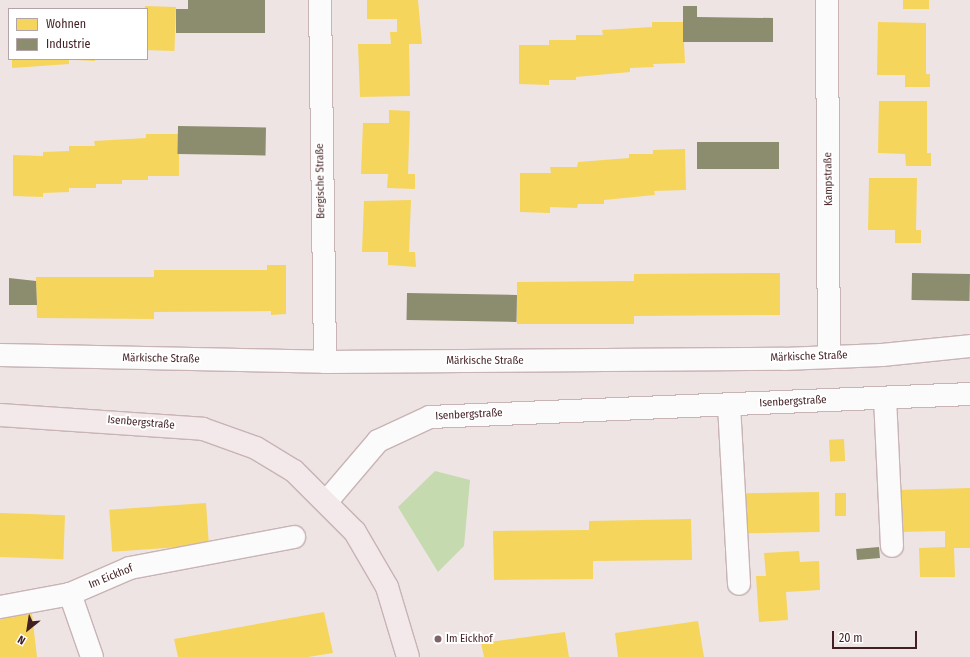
<!DOCTYPE html>
<meta charset="utf-8">
<style>
body{margin:0}
#map{position:relative;width:970px;height:657px;overflow:hidden;background:#eee4e4;font-family:"Fira Sans Condensed",sans-serif}
div>[style]{position:absolute}
.green>*{inset:0;background:#c5daae}
.homes>*{inset:0;background:#f6d55c;transform-origin:0 0}
.industry>*{inset:0;background:#8c8c6e;transform-origin:0 0}
.roads{filter:drop-shadow(1px 0 #c8b3b5) drop-shadow(-1px 0 #c8b3b5) drop-shadow(0 1px #c8b3b5) drop-shadow(0 -1px #c8b3b5)}
.minor>*{height:22px;margin:-11px;padding:0 11px;transform-origin:11px;border-radius:11px;background:#fcfbfb}
.major>*{height:22px;margin:-11px;padding:0 11px;transform-origin:11px;border-radius:11px;background:#f3e9ea}
.dots>*{width:11px;height:11px;translate:-50% -50%;box-sizing:border-box;border:2px solid #fff;border-radius:50%}
span{translate:-50% -50%;white-space:nowrap;text-align:center;line-height:1.15;-webkit-text-stroke:4px #fff;paint-order:stroke}
.street-label{font-size:11px;color:#421f23}
.poi-label{font-size:11px;color:#421f23}
.left{translate:0 -50%;text-align:left}
.legend{position:absolute;left:8px;top:8px;width:140px;height:52px;box-sizing:border-box;background:#fff;border:1px solid #b3a5a7;margin:0;padding:5px 7px;list-style:none;font-size:12px;color:#421f23}
.legend li{display:flex;align-items:center;gap:8px;height:20px}
.legend b{width:20px;border:1px solid #b3a5a7}
.north{position:absolute;left:8px;top:609px;width:40px;height:40px;-webkit-text-stroke:3px #fff;paint-order:stroke;rotate:210deg;font-size:11px;font-weight:700;line-height:16px;text-align:center;color:#421f23}
.north::after{content:'';display:block;margin:auto;width:14px;height:18px;background:#421f23;clip-path:polygon(50% 0,100% 100%,50% 72%,0 100%)}
.scale{position:absolute;left:832px;top:631px;width:85px;height:18px;box-sizing:border-box;border:2px solid #421f23;border-top:0;padding-left:5px;font-size:12px;line-height:14px;white-space:nowrap;color:#421f23;-webkit-text-stroke:3px #fff;paint-order:stroke}
</style>
<div id="map">
<div class="green">
<div style="clip-path:polygon(435px 471px,470px 480px,464px 546px,438px 572px,398px 507px)"></div>
</div>
<div class="homes">
<div style="clip-path:polygon(367px 0,418px 0,422px 44px,409px 44px,410px 96px,360px 97px,358px 44px,391px 44px,390px 32px,397px 32px,397px 19px,367px 19px)"></div>
<div style="left:903px;top:0;width:26px;height:9px"></div>
<div style="left:145px;top:6px;width:31px;height:44px;rotate:2deg"></div>
<div style="clip-path:polygon(652px 22px,683px 22px,685px 63px,653px 64px,654px 67px,630px 68px,630px 72px,576px 77px,576px 80px,549px 80px,549px 85px,519px 84px,519px 45px,549px 45px,549px 40px,576px 40px,576px 35px,603px 35px,602px 30px,652px 27px)"></div>
<div style="clip-path:polygon(878px 22px,926px 23px,926px 74px,930px 74px,930px 87px,905px 87px,905px 75px,877px 75px)"></div>
<div style="clip-path:polygon(12px 59px,69px 59px,69px 64px,12px 68px)"></div>
<div style="clip-path:polygon(75px 59px,95px 59px,95px 61px,75px 60px)"></div>
<div style="clip-path:polygon(879px 101px,927px 101px,927px 153px,931px 153px,931px 166px,906px 166px,905px 154px,878px 153px)"></div>
<div style="clip-path:polygon(389px 110px,410px 111px,408px 174px,415px 174px,415px 189px,387px 188px,388px 174px,361px 174px,363px 123px,389px 123px)"></div>
<div style="clip-path:polygon(146px 134px,179px 134px,179px 176px,148px 176px,148px 180px,122px 180px,122px 184px,96px 184px,96px 188px,69px 188px,69px 192px,43px 193px,43px 197px,13px 196px,13px 155px,43px 156px,43px 152px,69px 151px,69px 146px,95px 146px,94px 141px,146px 138px)"></div>
<div style="clip-path:polygon(685px 149px,686px 190px,654px 191px,655px 195px,604px 200px,604px 204px,578px 204px,577px 208px,550px 207px,550px 213px,520px 212px,520px 173px,551px 173px,550px 167px,577px 167px,578px 162px,629px 158px,629px 154px,653px 154px,653px 150px)"></div>
<div style="clip-path:polygon(869px 178px,917px 178px,916px 230px,921px 230px,921px 243px,895px 243px,895px 230px,868px 230px)"></div>
<div style="clip-path:polygon(411px 200px,409px 252px,415px 252px,416px 267px,388px 265px,388px 252px,362px 252px,364px 201px)"></div>
<div style="clip-path:polygon(267px 265px,286px 265px,286px 314px,271px 315px,271px 311px,154px 312px,154px 319px,37px 318px,36px 277px,154px 277px,154px 270px,267px 270px)"></div>
<div style="clip-path:polygon(780px 273px,780px 315px,634px 316px,634px 324px,517px 324px,517px 282px,634px 281px,634px 274px)"></div>
<div style="left:844px;top:439px;width:22px;height:15px;rotate:87deg"></div>
<div style="clip-path:polygon(970px 488px,970px 548px,954px 548px,955px 577px,920px 577px,919px 548px,945px 547px,945px 531px,898px 532px,897px 490px)"></div>
<div style="left:819px;top:492px;width:40px;height:74px;rotate:89deg"></div>
<div style="left:835px;top:493px;width:11px;height:23px"></div>
<div style="left:206px;top:503px;width:42px;height:97px;rotate:86deg"></div>
<div style="left:0;top:513px;width:65px;height:44px;rotate:2deg"></div>
<div style="clip-path:polygon(691px 519px,692px 560px,593px 561px,593px 579px,494px 580px,493px 531px,589px 530px,589px 521px)"></div>
<div style="clip-path:polygon(799px 551px,800px 562px,819px 561px,820px 590px,786px 592px,788px 620px,759px 622px,756px 576px,766px 576px,764px 553px)"></div>
<div style="clip-path:polygon(324px 612px,333px 653px,308px 657px,178px 657px,174px 639px)"></div>
<div style="clip-path:polygon(32px 614px,37px 657px,0 657px,0 617px)"></div>
<div style="clip-path:polygon(698px 621px,704px 657px,618px 657px,615px 633px)"></div>
<div style="clip-path:polygon(565px 632px,569px 657px,484px 657px,481px 643px)"></div>
</div>
<div class="industry">
<div style="clip-path:polygon(188px 0,265px 0,265px 33px,176px 33px,176px 9px,188px 9px)"></div>
<div style="clip-path:polygon(683px 6px,697px 6px,697px 17px,773px 18px,773px 42px,683px 42px)"></div>
<div style="left:178px;top:126px;width:88px;height:28px;rotate:1deg"></div>
<div style="left:697px;top:142px;width:82px;height:27px"></div>
<div style="left:912px;top:273px;width:58px;height:27px;rotate:1deg"></div>
<div style="clip-path:polygon(9px 278px,36px 281px,37px 305px,9px 305px)"></div>
<div style="left:407px;top:293px;width:110px;height:27px;rotate:1deg"></div>
<div style="left:879px;top:547px;width:11px;height:23px;rotate:85deg"></div>
</div>
<div class="roads">
<div class="minor">
<div style="left:320px;top:0;width:362px;rotate:89.2deg"></div>
<div style="left:827px;top:0;width:357px;rotate:89.7deg"></div>
<div style="left:0;top:355px;width:325px;rotate:1.2deg"></div>
<div style="left:325px;top:362px;width:459px;rotate:-0.4deg"></div>
<div style="left:784px;top:359px;width:98px;rotate:-2.3deg"></div>
<div style="left:882px;top:355px;width:88px;rotate:-5.8deg"></div>
<div style="left:885px;top:398px;width:148px;rotate:87.3deg"></div>
<div style="left:729px;top:405px;width:179px;rotate:86.8deg"></div>
<div style="left:327px;top:501px;width:79px;rotate:-49.6deg"></div>
<div style="left:378px;top:441px;width:57px;rotate:-24.8deg"></div>
<div style="left:430px;top:417px;width:540px;rotate:-2.44deg"></div>
<div style="left:0;top:607px;width:71px;rotate:-10.5deg"></div>
<div style="left:92px;top:657px;width:67px;rotate:-109.2deg"></div>
<div style="left:70px;top:594px;width:65px;rotate:-23.4deg"></div>
<div style="left:130px;top:568px;width:167px;rotate:-10.7deg"></div>
</div>
<div class="major">
<div style="left:0;top:415px;width:203px;rotate:3.9deg"></div>
<div style="left:203px;top:429px;width:56px;rotate:19.7deg"></div>
<div style="left:256px;top:448px;width:44px;rotate:31.2deg"></div>
<div style="left:294px;top:471px;width:86px;rotate:45deg"></div>
<div style="left:355px;top:532px;width:64px;rotate:59.8deg"></div>
<div style="left:387px;top:587px;width:73px;rotate:73.3deg"></div>
</div>
</div>
<div class="dots">
<div style="left:438px;top:639px;background:#7e6467"></div>
</div>
<div class="street-label">
<span style="left:829px;top:179px;rotate:-91deg">Kampstraße</span>
<span style="left:321px;top:181px;rotate:-91deg">Bergische Straße</span>
<span style="left:809px;top:357px;rotate:-2deg">Märkische Straße</span>
<span style="left:161px;top:359px;rotate:1deg">Märkische Straße</span>
<span style="left:485px;top:361px">Märkische Straße</span>
<span style="left:793px;top:402px;rotate:-3deg">Isenbergstraße</span>
<span style="left:469px;top:415px;rotate:-3deg">Isenbergstraße</span>
<span style="left:141px;top:423px;rotate:5deg">Isenbergstraße</span>
<span style="left:111px;top:577px;rotate:-22deg">Im Eickhof</span>
</div>
<div class="poi-label">
<span class="left" style="left:446px;top:639px">Im Eickhof</span>
</div>
<ul class="legend">
<li><b style="height:11px;background:#f6d55c"></b>Wohnen</li>
<li><b style="height:11px;background:#8c8c6e"></b>Industrie</li>
</ul>
<div class="north">N</div>
<div class="scale">20 m</div>
</div>
